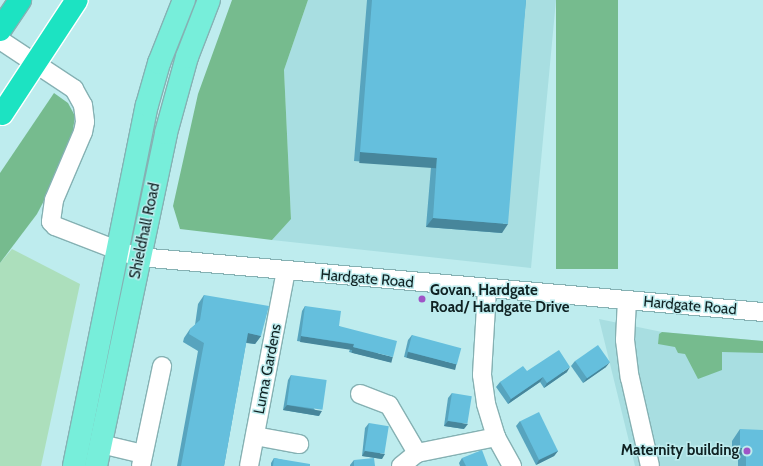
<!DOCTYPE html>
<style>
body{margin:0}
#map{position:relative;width:763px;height:466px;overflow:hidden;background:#beecee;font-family:Cabin,sans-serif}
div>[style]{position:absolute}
.built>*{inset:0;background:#a8dee1}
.green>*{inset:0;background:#acdfbc}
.forest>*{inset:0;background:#76bb8e;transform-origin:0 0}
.roads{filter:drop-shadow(1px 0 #85b1b3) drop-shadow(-1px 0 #85b1b3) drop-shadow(0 1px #85b1b3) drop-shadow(0 -1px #85b1b3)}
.minor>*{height:18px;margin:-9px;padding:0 9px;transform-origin:9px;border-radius:9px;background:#fff}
.primary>*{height:22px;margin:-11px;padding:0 11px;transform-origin:11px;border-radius:11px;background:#77eeda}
.motorway>*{height:22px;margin:-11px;padding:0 11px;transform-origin:11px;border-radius:11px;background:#1ce3c2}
.bridges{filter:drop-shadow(1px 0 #fff) drop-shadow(-1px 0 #fff) drop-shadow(0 1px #fff) drop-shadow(0 -1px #fff)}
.motorway-bridge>*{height:22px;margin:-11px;padding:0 11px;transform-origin:11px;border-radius:11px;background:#1ce3c2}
.wall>*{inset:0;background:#57a4be}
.shaded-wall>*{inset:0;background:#47869b;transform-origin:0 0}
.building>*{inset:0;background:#65bfdd;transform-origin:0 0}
.dots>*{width:11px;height:11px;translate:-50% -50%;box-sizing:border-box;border:2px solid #beecee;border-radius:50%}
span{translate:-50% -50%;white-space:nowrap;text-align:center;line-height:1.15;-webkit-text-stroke:3px #beecee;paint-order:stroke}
.street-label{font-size:15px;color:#0f2122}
.poi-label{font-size:15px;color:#0f2122;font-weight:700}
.left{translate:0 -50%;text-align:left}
.right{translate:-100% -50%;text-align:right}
</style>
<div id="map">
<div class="built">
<div style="clip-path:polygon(308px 0,556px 0,531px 268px,272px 240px,291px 218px,284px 70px)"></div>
<div style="clip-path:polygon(599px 319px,662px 332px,763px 341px,763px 466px,635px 466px)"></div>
</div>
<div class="green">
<div style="clip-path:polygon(12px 249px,80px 284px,41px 466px,0 466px,0 263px)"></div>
</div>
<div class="forest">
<div style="clip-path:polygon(232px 0,308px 0,284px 70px,291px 219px,272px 240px,180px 229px,173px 206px,198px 94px)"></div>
<div style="left:556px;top:0;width:62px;height:269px"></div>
<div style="clip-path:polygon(54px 93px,68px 103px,75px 116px,70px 151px,37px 214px,0 263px,0 173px)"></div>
<div style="clip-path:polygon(662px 332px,763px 341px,763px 353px,722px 352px,722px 370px,698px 379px,685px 354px,678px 353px,675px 347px,658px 344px,659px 334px)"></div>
</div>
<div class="roads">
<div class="minor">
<div style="left:0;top:40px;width:89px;rotate:33.5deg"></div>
<div style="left:74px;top:89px;width:18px;rotate:61deg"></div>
<div style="left:83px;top:105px;width:17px;rotate:83deg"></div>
<div style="left:85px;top:122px;width:10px;rotate:101deg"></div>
<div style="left:83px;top:132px;width:74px;rotate:113.1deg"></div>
<div style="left:54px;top:200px;width:22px;rotate:98deg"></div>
<div style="left:51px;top:222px;width:6px;rotate:45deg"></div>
<div style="left:55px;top:226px;width:66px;rotate:21.2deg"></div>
<div style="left:117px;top:250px;width:23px;rotate:18deg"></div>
<div style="left:139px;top:257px;width:626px;rotate:5.04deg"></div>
<div style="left:487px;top:290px;width:85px;rotate:93.4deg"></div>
<div style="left:482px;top:375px;width:29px;rotate:82deg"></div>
<div style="left:486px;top:404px;width:34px;rotate:73deg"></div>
<div style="left:496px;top:437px;width:33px;rotate:61deg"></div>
<div style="left:627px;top:300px;width:40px;rotate:92.9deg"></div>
<div style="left:625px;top:340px;width:38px;rotate:83deg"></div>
<div style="left:630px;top:378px;width:90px;rotate:77.2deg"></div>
<div style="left:360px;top:394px;width:31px;rotate:21deg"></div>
<div style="left:389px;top:405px;width:56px;rotate:59.7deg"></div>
<div style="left:255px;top:436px;width:45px;rotate:10.3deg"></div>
<div style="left:101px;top:444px;width:43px;rotate:13.4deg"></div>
<div style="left:141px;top:466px;width:102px;rotate:-78.1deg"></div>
<div style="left:249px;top:466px;width:198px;rotate:-79.3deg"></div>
<div style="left:401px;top:466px;width:21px;rotate:-39deg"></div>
<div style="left:417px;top:453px;width:81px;rotate:-11.4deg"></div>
</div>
<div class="primary">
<div style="left:74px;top:466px;width:368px;rotate:-78.6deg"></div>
<div style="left:147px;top:105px;width:44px;rotate:-74.1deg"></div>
<div style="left:159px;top:63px;width:68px;rotate:-68.4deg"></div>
<div style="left:96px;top:466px;width:340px;rotate:-78.1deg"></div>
<div style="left:166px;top:133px;width:79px;rotate:-74.6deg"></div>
<div style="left:187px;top:57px;width:61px;rotate:-68.9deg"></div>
</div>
<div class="motorway">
<div style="left:0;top:30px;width:36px;rotate:-56deg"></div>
</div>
</div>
<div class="bridges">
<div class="motorway-bridge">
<div style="left:2px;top:114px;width:136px;rotate:-56.7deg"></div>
</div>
</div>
<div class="wall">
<div style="clip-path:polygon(367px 0,526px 0,502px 233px,426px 227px,431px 167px,354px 161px)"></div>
<div style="clip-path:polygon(204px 295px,261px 336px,255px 344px,246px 343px,224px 466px,177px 466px,198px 351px,183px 342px,184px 338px,190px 329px,195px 325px,198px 304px)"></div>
<div style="clip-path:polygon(305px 306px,339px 326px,390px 362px,349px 352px,350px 349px,297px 341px,302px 311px)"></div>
<div style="clip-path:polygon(412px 335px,454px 369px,404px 357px,408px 340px)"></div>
<div style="clip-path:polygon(575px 361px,606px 367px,583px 383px,571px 366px)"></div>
<div style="clip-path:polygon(527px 371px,567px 372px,544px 388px,540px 382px,508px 404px,496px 387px,500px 382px)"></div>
<div style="clip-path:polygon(291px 375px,319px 416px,283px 410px,288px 380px)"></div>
<div style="clip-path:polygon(452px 393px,464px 429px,444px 426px,448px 398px)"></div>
<div style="clip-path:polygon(520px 421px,558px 451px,554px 456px,536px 465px,516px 426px)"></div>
<div style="clip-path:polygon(369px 423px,382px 459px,362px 456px,365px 428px)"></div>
<div style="clip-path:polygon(740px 429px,763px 466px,738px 466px,738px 460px,732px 460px,732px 441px)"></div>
<div style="clip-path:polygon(274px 458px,310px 466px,271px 466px,271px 463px)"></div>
<div style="clip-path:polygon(462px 458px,488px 466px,460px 466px,459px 463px)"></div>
<div style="clip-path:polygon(354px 460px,375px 466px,350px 466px,350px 465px)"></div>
</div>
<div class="shaded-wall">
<div style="left:360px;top:152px;width:77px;height:11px;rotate:4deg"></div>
<div style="clip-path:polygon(433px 218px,508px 224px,502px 233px,426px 227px)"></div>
<div style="clip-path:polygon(248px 333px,261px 336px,255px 344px,242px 342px)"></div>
<div style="left:301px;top:336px;width:54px;height:6px;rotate:9deg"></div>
<div style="left:353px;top:347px;width:41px;height:6px;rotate:14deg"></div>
<div style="left:408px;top:352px;width:50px;height:6px;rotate:14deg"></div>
<div style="clip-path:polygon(610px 362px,606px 367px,583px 383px,587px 378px)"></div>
<div style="clip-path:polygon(570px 367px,567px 372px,544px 388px,547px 383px)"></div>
<div style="clip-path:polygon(543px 377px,540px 382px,508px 404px,511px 399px)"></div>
<div style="clip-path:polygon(287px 405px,322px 411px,319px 416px,283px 410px)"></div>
<div style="clip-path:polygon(448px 421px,468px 424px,464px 429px,444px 426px)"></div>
<div style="clip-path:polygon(740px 448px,746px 448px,738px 460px,732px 460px)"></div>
<div style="clip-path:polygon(365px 451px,385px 454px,382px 459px,362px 456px)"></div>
<div style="clip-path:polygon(558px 451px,554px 456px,536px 465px,539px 460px)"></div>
</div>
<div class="building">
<div style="clip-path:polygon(372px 0,526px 0,508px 224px,433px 218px,437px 158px,360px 152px)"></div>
<div style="clip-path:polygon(204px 295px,269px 306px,261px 336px,248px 333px,224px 466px,181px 466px,204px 343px,189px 334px,190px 329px,200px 320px)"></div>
<div style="clip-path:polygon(305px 306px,341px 311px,339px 326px,397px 341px,393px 357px,353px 347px,354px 344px,301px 336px)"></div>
<div style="left:412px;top:335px;width:51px;height:17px;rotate:15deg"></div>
<div style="left:598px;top:345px;width:21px;height:28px;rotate:55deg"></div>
<div style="clip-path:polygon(559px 350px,570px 367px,547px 383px,543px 377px,511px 399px,500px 382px,523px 366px,527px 371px)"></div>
<div style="left:291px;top:375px;width:36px;height:30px;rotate:8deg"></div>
<div style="left:452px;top:393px;width:20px;height:28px;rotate:9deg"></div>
<div style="left:539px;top:412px;width:43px;height:21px;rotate:64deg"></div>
<div style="left:369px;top:423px;width:20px;height:28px;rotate:9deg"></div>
<div style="clip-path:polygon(740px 429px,763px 430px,763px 466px,746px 466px,746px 448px,740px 448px)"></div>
<div style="clip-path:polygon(482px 450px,488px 466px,466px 466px,462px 458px)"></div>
<div style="clip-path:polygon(274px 458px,310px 464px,310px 466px,273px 466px)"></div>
<div style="clip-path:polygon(374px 458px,375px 466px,354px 466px,354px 460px)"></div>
</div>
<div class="dots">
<div style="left:422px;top:299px;background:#9f54c7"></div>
<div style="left:747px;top:451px;background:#9f54c7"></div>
</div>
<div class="street-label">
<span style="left:145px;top:231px;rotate:-78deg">Shieldhall Road</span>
<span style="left:367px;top:279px;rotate:5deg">Hardgate Road</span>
<span style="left:690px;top:306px;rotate:5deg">Hardgate Road</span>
<span style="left:268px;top:369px;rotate:-79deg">Luma Gardens</span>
</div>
<div class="poi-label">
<span class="left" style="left:430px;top:299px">Govan, Hardgate<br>Road/ Hardgate Drive</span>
<span class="right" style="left:739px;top:451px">Maternity building</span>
</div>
</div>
